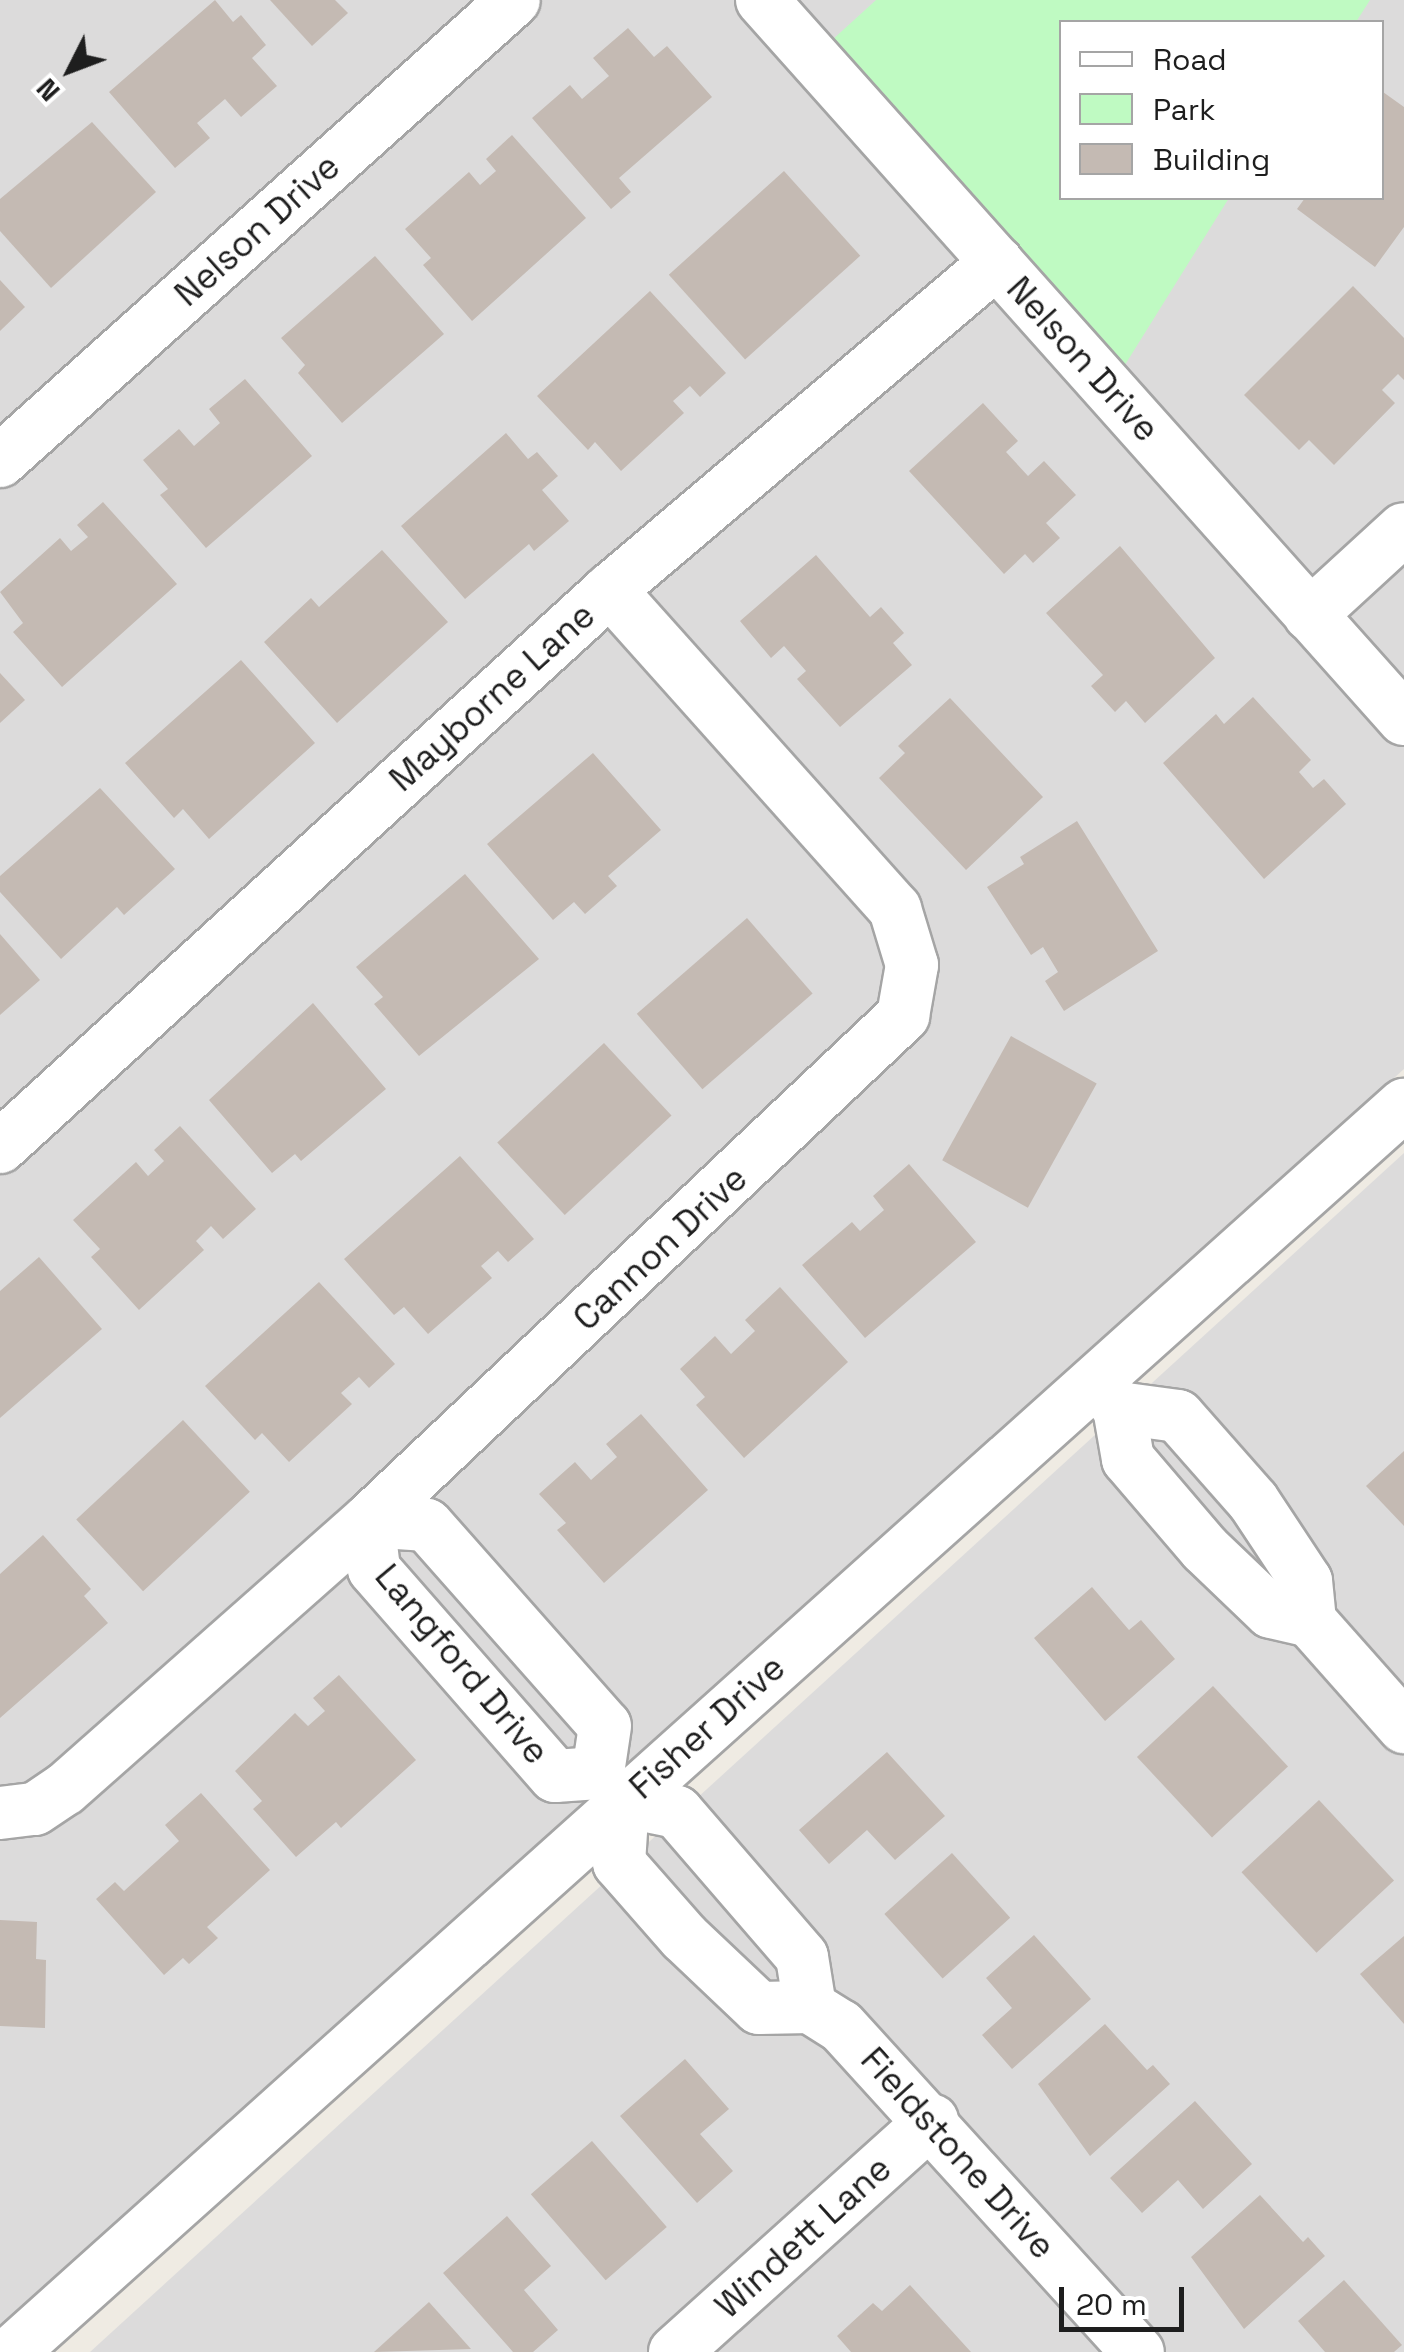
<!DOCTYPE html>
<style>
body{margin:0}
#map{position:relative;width:1404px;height:2352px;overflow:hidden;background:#efebe3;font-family:"Space Grotesk",sans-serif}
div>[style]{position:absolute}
.residential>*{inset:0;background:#dcdbdb}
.park>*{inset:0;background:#bffac2}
.building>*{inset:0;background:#c4bab3;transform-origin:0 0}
.roads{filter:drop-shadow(2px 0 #a5a5a5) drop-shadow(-2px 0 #a5a5a5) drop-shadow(0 2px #a5a5a5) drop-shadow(0 -2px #a5a5a5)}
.minor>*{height:52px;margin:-26px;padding:0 26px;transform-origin:26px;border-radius:26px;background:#fff}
span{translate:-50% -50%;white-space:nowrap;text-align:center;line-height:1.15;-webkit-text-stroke:10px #fff;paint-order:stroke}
.street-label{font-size:35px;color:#1e1e1e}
.legend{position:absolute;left:1059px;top:20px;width:325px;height:180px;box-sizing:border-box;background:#fff;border:2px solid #a5a5a5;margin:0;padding:12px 18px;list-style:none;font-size:30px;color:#1e1e1e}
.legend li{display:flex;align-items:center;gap:20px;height:50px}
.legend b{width:50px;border:2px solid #a5a5a5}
.north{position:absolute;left:20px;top:20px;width:100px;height:100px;-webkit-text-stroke:8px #fff;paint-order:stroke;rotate:228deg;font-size:28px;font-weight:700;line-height:40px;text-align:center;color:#1e1e1e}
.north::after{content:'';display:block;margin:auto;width:35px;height:45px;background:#1e1e1e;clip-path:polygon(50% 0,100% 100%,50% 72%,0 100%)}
.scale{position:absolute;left:1059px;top:2287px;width:125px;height:45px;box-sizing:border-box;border:5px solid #1e1e1e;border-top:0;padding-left:12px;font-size:30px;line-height:35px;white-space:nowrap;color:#1e1e1e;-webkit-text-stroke:8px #fff;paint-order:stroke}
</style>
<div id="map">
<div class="residential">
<div style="clip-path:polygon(evenodd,0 0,1404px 0,1404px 1069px,0 2336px,0 0,1062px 22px,1382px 22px,1382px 198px,1062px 198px,1062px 22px)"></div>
<div style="clip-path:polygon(1404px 1153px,1404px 2352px,90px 2352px)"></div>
</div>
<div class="park">
<div style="clip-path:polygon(876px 0,1370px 0,1356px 22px,1062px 22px,1062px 198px,1229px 198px,1123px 368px,831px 41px)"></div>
</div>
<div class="building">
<div style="clip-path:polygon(215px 0,233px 22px,241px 15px,266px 45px,252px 58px,277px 86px,241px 117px,225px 99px,197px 123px,210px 138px,175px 168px,109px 92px)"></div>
<div style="clip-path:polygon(270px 0,335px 0,348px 13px,312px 46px)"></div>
<div style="clip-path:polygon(628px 28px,654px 57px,667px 46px,712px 97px,619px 178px,631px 192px,611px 209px,532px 118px,570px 85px,582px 99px,609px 76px,593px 58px)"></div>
<div style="clip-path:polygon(1383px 92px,1404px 107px,1404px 227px,1375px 267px,1297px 209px,1305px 198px,1382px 198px)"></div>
<div style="clip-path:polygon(92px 122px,156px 192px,51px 288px,0 231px,0 199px)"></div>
<div style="clip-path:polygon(512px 135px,586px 218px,472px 321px,423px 265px,431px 258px,405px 229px,469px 172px,480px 185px,496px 171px,486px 159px)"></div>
<div style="left:784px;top:171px;width:114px;height:155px;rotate:48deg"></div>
<div style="clip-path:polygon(375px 256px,444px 334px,342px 423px,298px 373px,305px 365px,281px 338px)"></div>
<div style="clip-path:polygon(0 280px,25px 307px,0 331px)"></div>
<div style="clip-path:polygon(1353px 286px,1404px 338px,1404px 380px,1398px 374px,1382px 390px,1395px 403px,1334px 465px,1309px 440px,1299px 450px,1244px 395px)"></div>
<div style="clip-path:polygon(650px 291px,726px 373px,700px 397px,690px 386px,673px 401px,684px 413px,621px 471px,595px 442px,588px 450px,537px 396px)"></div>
<div style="clip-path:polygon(245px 379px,312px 456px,206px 548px,160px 495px,168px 489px,143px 460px,179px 429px,194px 446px,220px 423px,209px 409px)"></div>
<div style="clip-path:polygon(983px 403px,1018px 441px,1006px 452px,1028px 476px,1044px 461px,1076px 495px,1046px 523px,1060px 538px,1033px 563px,1025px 554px,1004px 574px,909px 471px)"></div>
<div style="clip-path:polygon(506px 433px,528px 459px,537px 452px,558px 476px,542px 490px,569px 521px,534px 551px,529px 544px,465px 599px,401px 526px)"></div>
<div style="clip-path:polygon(103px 502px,177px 584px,62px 687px,13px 632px,23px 623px,0 592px,60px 538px,71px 551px,88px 537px,77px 525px)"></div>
<div style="clip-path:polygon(1120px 546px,1215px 658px,1145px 723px,1126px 701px,1115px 712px,1091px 686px,1103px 675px,1046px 613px)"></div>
<div style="clip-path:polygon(382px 550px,448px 622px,337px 723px,264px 642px,311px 598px,319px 607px)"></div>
<div style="clip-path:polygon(816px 555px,870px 617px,881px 607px,904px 633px,893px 643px,912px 665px,840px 727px,797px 679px,806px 671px,784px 646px,771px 658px,740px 621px)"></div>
<div style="clip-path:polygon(241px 660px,315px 743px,209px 839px,183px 809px,174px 818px,125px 763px)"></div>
<div style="clip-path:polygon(0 673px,25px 700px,0 723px)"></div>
<div style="clip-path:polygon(1253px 697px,1311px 760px,1299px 772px,1313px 788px,1324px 779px,1346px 804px,1264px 879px,1163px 763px,1216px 714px,1224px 724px)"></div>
<div style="clip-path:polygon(950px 698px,1043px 797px,966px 870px,879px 778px,905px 753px,898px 746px)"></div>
<div style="clip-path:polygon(593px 753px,661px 830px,608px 876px,617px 886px,585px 914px,574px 902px,553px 920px,487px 844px)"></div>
<div style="clip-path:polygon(100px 788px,175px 869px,124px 915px,117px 907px,61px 959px,0 892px,0 876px)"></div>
<div style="clip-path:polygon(1077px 821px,1158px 951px,1064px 1011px,1045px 981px,1058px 972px,1043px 947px,1031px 955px,987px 887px,1024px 864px,1020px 857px)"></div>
<div style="clip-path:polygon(465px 874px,539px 959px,419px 1056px,374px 1004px,383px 997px,356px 967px)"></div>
<div style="left:747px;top:918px;width:100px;height:146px;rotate:49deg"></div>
<div style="clip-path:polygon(0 934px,40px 980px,0 1015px)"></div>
<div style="clip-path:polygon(313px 1003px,386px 1089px,301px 1161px,295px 1154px,272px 1173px,209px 1100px)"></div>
<div style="left:1011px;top:1036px;width:98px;height:142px;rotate:29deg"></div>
<div style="left:604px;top:1043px;width:99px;height:146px;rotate:47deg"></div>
<div style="clip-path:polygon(180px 1126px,256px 1209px,223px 1239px,211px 1226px,196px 1241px,204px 1250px,139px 1310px,91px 1257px,100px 1249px,73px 1220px,136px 1162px,148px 1176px,164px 1161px,154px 1150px)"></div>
<div style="clip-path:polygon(460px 1156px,534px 1239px,508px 1262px,498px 1251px,481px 1266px,492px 1278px,428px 1334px,404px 1307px,394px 1315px,344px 1259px)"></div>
<div style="clip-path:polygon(909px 1164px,976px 1242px,865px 1338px,802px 1265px,852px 1222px,860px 1231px,884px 1210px,873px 1196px)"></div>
<div style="clip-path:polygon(39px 1257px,102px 1329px,0 1418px,0 1291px)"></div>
<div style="clip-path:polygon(319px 1282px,395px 1364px,369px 1388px,359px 1377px,341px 1393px,352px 1404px,289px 1462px,262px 1433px,255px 1440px,205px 1386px)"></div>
<div style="clip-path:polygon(780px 1287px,848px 1362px,744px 1458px,696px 1405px,705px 1397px,680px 1369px,715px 1336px,731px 1354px,755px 1331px,745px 1320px)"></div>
<div style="clip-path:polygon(641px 1414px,708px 1490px,604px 1583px,557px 1530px,566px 1523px,539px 1494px,575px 1462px,591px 1480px,617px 1457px,606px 1444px)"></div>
<div style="left:183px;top:1420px;width:98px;height:146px;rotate:47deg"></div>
<div style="clip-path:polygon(1404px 1451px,1404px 1526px,1366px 1486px)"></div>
<div style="clip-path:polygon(43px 1535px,91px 1589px,84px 1596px,108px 1623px,0 1718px,0 1574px)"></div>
<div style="clip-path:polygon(1092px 1587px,1129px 1630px,1141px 1620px,1175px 1659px,1105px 1721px,1034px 1638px)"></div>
<div style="clip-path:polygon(339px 1675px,416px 1760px,341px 1828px,336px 1822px,296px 1857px,253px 1809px,262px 1801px,235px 1771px,295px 1713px,308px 1726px,325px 1711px,313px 1698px)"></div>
<div style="left:1213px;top:1686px;width:110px;height:104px;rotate:47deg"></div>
<div style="clip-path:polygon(887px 1752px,945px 1816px,895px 1860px,867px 1830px,829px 1864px,799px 1830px)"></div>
<div style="clip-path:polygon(201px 1793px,270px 1870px,207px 1927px,218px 1938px,189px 1964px,183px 1958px,164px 1975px,96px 1899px,115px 1882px,124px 1891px,179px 1841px,165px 1825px)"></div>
<div style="left:1319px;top:1800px;width:110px;height:106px;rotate:47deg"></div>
<div style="left:952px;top:1853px;width:87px;height:91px;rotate:48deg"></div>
<div style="clip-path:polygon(0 1920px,37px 1922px,36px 1959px,46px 1960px,45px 2028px,0 2026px)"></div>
<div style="clip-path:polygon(1034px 1935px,1091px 1999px,1012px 2069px,982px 2035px,1012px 2008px,986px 1978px)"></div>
<div style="clip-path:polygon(1404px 1936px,1404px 2024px,1360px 1974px)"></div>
<div style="clip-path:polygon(1105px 2024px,1147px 2070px,1153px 2065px,1170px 2084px,1090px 2156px,1038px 2084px)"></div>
<div style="clip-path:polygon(685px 2059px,729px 2109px,700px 2134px,733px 2171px,697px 2203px,620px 2116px)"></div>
<div style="clip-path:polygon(1195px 2101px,1252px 2164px,1203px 2209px,1178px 2180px,1142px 2213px,1110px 2178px)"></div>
<div style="left:592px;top:2141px;width:114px;height:81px;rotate:49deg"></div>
<div style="clip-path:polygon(1260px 2195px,1303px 2242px,1308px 2237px,1325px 2256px,1244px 2329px,1191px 2257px)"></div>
<div style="clip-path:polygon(507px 2216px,551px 2266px,524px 2290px,558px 2330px,533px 2352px,513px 2352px,443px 2273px)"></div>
<div style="clip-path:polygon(1344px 2280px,1402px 2345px,1394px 2352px,1325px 2352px,1298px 2321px)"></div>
<div style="clip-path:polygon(910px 2285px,971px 2352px,851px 2352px,837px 2336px,873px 2303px,882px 2311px)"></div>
<div style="clip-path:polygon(429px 2302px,471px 2349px,374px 2352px)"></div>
</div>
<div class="roads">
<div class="minor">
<div style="left:762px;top:0;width:964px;rotate:48.24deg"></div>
<div style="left:0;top:461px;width:690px;rotate:-41.89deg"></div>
<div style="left:1310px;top:615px;width:127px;rotate:-42.5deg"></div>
<div style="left:0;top:1147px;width:826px;rotate:-42.4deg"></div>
<div style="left:610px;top:590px;width:507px;rotate:-40.28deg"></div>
<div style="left:1097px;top:1382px;width:34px;rotate:50deg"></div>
<div style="left:1119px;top:1408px;width:52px;rotate:80deg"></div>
<div style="left:1128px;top:1459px;width:118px;rotate:49.5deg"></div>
<div style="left:1205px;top:1549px;width:91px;rotate:43.7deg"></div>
<div style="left:1271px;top:1612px;width:40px;rotate:13deg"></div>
<div style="left:1310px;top:1621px;width:40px;rotate:-95.7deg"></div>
<div style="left:1306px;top:1581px;width:96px;rotate:-123.5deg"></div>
<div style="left:1253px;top:1501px;width:113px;rotate:-131.4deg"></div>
<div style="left:1178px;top:1416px;width:60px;rotate:-172.3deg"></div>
<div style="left:368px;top:1521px;width:59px;rotate:3.9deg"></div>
<div style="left:427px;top:1525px;width:268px;rotate:48.5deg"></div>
<div style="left:605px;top:1726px;width:48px;rotate:98.5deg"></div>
<div style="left:598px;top:1773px;width:43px;rotate:176deg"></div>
<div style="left:555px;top:1776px;width:275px;rotate:-131.2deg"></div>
<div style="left:374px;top:1569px;width:48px;rotate:-97.1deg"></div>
<div style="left:1310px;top:1621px;width:142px;rotate:48.4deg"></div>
<div style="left:623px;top:1801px;width:55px;rotate:11.5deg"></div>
<div style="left:677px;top:1812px;width:191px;rotate:49.2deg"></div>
<div style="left:802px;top:1957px;width:51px;rotate:80.9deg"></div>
<div style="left:810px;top:2007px;width:51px;rotate:178.9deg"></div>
<div style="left:759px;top:2008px;width:103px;rotate:-136.6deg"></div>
<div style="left:684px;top:1937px;width:98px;rotate:-131.3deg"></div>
<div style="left:619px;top:1863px;width:62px;rotate:-86.3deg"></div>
<div style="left:0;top:1813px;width:35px;rotate:-7deg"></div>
<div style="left:35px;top:1809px;width:36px;rotate:-34deg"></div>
<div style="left:65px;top:1789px;width:405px;rotate:-41.5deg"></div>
<div style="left:368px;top:1521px;width:736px;rotate:-43.35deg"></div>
<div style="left:903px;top:1016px;width:52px;rotate:-80deg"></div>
<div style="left:912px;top:965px;width:59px;rotate:-106.9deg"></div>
<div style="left:895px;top:909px;width:428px;rotate:-131.8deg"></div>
<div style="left:810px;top:2007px;width:36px;rotate:32deg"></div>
<div style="left:841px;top:2026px;width:441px;rotate:47.7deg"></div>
<div style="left:12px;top:2352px;width:1869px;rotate:-41.86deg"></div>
<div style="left:675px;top:2352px;width:346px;rotate:-42deg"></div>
</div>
</div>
<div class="street-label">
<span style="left:257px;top:230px;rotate:-42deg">Nelson Drive</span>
<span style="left:1083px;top:359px;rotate:48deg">Nelson Drive</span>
<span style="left:492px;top:697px;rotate:-42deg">Mayborne Lane</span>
<span style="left:660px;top:1248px;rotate:-43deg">Cannon Drive</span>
<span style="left:462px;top:1664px;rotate:50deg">Langford Drive</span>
<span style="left:707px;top:1727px;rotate:-42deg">Fisher Drive</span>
<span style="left:958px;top:2153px;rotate:48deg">Fieldstone Drive</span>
<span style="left:803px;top:2237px;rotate:-42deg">Windett Lane</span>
</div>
<ul class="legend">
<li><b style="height:12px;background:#fff"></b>Road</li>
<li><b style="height:28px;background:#bffac2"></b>Park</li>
<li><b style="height:28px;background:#c4bab3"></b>Building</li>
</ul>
<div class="north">N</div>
<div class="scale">20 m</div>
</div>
